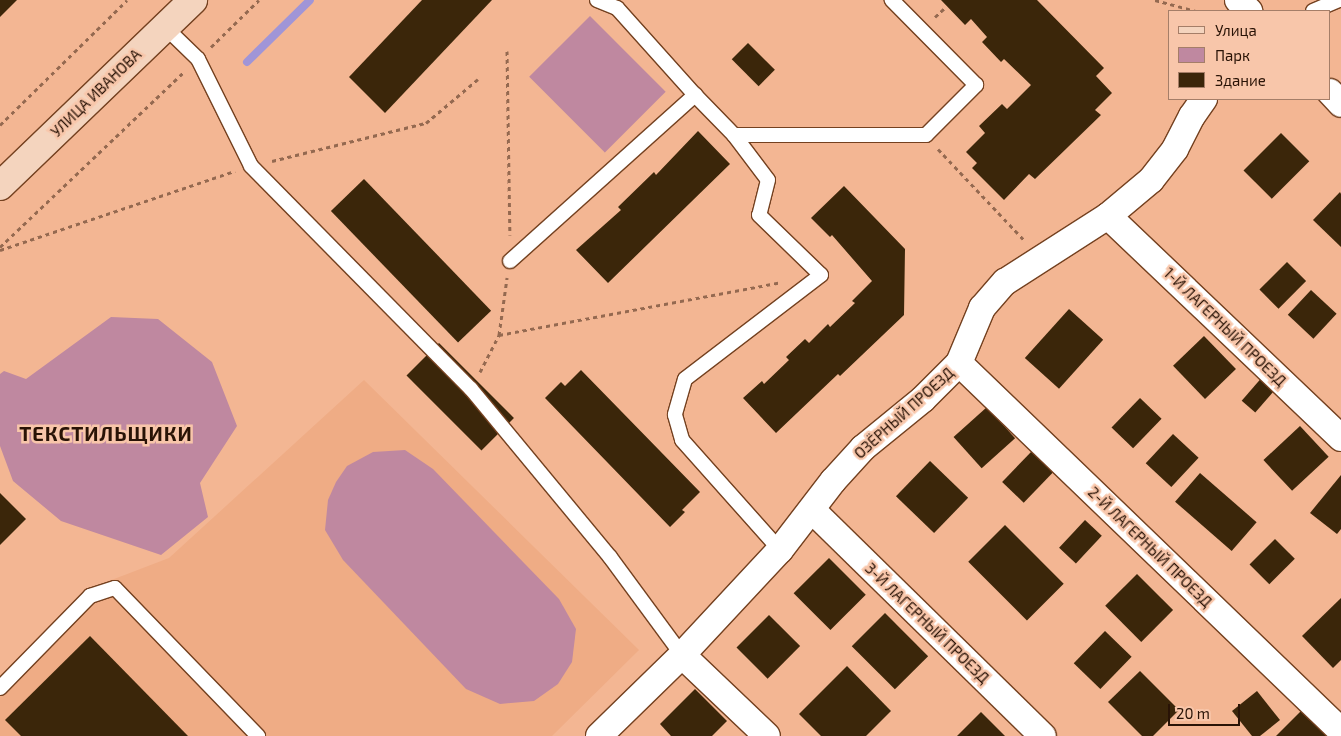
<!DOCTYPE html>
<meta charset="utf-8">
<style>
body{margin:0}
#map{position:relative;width:1341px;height:736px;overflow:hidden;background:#f3b693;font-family:"Exo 2",sans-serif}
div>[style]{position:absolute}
.built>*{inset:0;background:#efac85}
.green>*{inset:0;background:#bf88a0;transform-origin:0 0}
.stream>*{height:8px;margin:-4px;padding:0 4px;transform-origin:4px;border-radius:4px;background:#a095d7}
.building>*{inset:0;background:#3b260a;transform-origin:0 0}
.path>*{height:3px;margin-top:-1.5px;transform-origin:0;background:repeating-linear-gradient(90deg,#946950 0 4px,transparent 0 8px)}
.roads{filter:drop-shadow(1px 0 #744120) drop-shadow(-1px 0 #744120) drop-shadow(0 1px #744120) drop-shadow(0 -1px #744120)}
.lane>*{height:14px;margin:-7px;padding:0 7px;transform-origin:7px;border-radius:7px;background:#fff}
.street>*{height:26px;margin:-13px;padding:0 13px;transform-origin:13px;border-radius:13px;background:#fff}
.secondary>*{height:28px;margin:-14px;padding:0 14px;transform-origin:14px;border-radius:14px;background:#f4d4be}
span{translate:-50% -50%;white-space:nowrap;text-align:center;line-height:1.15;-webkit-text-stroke:5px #f8c6aa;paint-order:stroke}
.street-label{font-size:15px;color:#291306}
.district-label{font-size:20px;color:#291306;font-weight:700;letter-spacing:1px}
.legend{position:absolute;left:1168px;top:10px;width:162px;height:90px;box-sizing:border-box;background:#f8c6aa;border:1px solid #a57e68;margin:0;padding:6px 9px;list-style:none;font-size:15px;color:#291306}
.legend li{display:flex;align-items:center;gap:10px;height:25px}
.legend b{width:25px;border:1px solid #a57e68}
.scale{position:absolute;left:1168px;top:704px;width:72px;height:22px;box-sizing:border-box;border:2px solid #291306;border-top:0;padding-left:6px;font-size:15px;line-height:18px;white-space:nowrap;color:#291306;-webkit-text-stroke:4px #f8c6aa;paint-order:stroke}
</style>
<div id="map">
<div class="built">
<div style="clip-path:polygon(364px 380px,639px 650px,552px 736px,0 736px,0 676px,88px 589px,169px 558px)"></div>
</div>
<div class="green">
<div style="left:590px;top:16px;width:107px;height:86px;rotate:45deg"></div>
<div style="clip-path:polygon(111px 317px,158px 319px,212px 362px,237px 426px,200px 483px,208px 517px,161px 555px,61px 521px,13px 481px,0 446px,0 374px,4px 371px,26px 379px)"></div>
<div style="clip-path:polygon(405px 450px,433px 469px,559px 599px,576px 629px,572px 662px,558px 684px,534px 701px,500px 704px,466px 689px,343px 560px,325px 530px,328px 500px,336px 482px,347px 466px,373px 452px)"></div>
</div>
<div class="stream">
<div style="left:247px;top:62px;width:88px;rotate:-44.5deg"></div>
</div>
<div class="building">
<div style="clip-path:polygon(0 0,17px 0,0 17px)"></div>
<div style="clip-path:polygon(422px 0,492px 0,385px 113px,349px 77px)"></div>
<div style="clip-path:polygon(941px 0,1037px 0,1104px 68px,1096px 76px,1112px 93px,1095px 110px,1101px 115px,1035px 179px,1029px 174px,1004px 200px,972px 168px,977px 163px,966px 152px,985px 133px,979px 126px,1002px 104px,1007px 109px,1031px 85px,1004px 59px,1001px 62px,982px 42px,987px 37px,971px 19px,965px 25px)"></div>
<div style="left:748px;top:43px;width:38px;height:23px;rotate:45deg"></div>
<div style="clip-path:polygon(698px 131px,730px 164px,608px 283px,576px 250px,621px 210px,618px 207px,654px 172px,656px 175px)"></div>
<div style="left:1281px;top:133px;width:40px;height:53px;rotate:45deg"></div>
<div style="left:364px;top:179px;width:183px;height:46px;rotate:46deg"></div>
<div style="clip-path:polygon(844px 186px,905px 249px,904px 315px,840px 376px,838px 374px,776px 433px,743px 398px,762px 381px,764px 384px,789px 360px,786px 357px,805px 339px,809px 343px,828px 324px,830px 327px,855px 303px,852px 301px,872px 281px,832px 235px,830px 237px,811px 218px)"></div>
<div style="clip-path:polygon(1340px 192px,1341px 194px,1341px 247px,1313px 220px)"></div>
<div style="left:1287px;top:262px;width:27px;height:39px;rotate:45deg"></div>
<div style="left:1311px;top:290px;width:35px;height:34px;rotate:43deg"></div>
<div style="left:1069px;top:309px;width:46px;height:66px;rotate:42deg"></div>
<div style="left:1204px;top:336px;width:46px;height:43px;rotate:46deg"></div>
<div style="left:439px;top:343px;width:106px;height:46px;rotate:45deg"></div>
<div style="clip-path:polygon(581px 370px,700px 492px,682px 510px,685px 512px,670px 527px,545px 398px,561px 382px,565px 386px)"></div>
<div style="left:1264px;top:375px;width:18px;height:34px;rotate:41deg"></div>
<div style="left:1140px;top:398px;width:30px;height:41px;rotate:44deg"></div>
<div style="left:987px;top:407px;width:42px;height:45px;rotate:48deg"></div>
<div style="left:1300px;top:426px;width:42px;height:50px;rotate:47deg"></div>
<div style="left:1173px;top:434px;width:35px;height:40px;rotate:43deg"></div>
<div style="left:1032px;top:451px;width:30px;height:43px;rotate:44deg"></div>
<div style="left:930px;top:461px;width:53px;height:49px;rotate:44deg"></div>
<div style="left:1200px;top:473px;width:75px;height:38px;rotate:41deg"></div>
<div style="clip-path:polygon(1341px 475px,1341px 529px,1337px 534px,1310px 513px)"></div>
<div style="clip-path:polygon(0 493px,26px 519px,0 545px)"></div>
<div style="left:1085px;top:520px;width:23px;height:38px;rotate:43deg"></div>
<div style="left:1005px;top:525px;width:83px;height:52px;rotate:45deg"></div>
<div style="left:1275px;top:539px;width:28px;height:36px;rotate:45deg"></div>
<div style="left:829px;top:558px;width:52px;height:50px;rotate:45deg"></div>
<div style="left:1137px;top:574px;width:51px;height:45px;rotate:45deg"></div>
<div style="clip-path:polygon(1341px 598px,1341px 660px,1333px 668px,1302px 636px)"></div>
<div style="left:885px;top:613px;width:61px;height:47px;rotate:45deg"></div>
<div style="left:769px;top:615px;width:44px;height:46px;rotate:45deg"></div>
<div style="left:1105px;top:631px;width:37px;height:45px;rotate:44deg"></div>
<div style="clip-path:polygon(90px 636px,188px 736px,21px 736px,5px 720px)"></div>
<div style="clip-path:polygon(847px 666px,891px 711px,866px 736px,821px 736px,799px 714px)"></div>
<div style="clip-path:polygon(1140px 671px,1179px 710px,1153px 736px,1142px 736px,1108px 702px)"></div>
<div style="clip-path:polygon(695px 689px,727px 721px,712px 736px,671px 736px,660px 724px)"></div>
<div style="clip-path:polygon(1257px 691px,1280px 720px,1260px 736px,1252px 736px,1232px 711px)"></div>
<div style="clip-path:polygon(1311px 701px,1341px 736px,1276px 736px)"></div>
<div style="clip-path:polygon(981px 712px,1005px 736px,957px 736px)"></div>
</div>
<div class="path">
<div style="left:1155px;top:0;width:42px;rotate:15deg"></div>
<div style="left:935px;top:17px;width:16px;rotate:-43deg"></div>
<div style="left:211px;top:47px;width:67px;rotate:-44.4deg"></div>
<div style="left:507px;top:51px;width:184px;rotate:89.1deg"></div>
<div style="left:0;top:125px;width:178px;rotate:-44.5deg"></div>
<div style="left:938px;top:149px;width:127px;rotate:46.6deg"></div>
<div style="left:272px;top:161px;width:159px;rotate:-13.9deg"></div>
<div style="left:426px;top:123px;width:68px;rotate:-40.2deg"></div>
<div style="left:0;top:247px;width:254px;rotate:-43.6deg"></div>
<div style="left:0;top:250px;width:248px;rotate:-18.6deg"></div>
<div style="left:499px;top:335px;width:284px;rotate:-10.6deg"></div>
<div style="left:480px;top:372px;width:42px;rotate:-62.8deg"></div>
<div style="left:499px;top:335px;width:58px;rotate:-82deg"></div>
</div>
<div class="roads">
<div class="lane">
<div style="left:597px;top:0;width:22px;rotate:22deg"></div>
<div style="left:617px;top:8px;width:117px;rotate:48.1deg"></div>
<div style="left:695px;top:95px;width:56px;rotate:45.7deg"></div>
<div style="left:734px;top:135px;width:192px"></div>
<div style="left:926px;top:135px;width:71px;rotate:-45deg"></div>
<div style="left:976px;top:85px;width:120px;rotate:-134.7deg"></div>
<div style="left:1313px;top:11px;width:28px;rotate:-23deg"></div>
<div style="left:165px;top:27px;width:46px;rotate:44.1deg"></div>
<div style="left:198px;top:59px;width:119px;rotate:63.6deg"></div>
<div style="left:251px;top:166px;width:313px;rotate:45.4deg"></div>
<div style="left:471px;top:389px;width:218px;rotate:50.4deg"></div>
<div style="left:610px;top:557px;width:122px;rotate:53.7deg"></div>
<div style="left:734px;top:135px;width:56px;rotate:52.9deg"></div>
<div style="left:768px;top:180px;width:36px;rotate:104deg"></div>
<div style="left:759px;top:215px;width:86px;rotate:44.1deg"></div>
<div style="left:821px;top:275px;width:171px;rotate:142.6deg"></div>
<div style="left:685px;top:379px;width:37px;rotate:106deg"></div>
<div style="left:675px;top:415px;width:26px;rotate:74deg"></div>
<div style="left:682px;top:440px;width:147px;rotate:48.3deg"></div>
<div style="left:510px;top:261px;width:249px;rotate:-41.9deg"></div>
<div style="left:0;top:688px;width:129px;rotate:-45.6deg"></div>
<div style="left:90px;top:596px;width:26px;rotate:-18deg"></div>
<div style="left:115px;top:588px;width:206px;rotate:46deg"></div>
</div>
<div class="street">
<div style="left:1238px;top:0;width:16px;rotate:45deg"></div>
<div style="left:1330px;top:92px;width:16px;rotate:47deg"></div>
<div style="left:1108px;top:216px;width:322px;rotate:43.6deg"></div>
<div style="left:959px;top:363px;width:530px;rotate:43.93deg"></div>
<div style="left:812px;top:510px;width:323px;rotate:44.4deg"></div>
<div style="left:682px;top:655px;width:117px;rotate:43.6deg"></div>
<div style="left:599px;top:736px;width:116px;rotate:-44.3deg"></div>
<div style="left:682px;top:655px;width:144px;rotate:-47deg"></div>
<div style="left:780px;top:550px;width:87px;rotate:-52.5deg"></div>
<div style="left:833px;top:481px;width:45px;rotate:-47.7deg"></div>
<div style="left:863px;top:448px;width:77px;rotate:-39.2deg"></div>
<div style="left:923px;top:399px;width:51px;rotate:-45deg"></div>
<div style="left:959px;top:363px;width:60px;rotate:-67.3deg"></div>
<div style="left:982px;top:308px;width:35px;rotate:-49deg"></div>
<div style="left:1005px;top:282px;width:122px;rotate:-32.7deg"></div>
<div style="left:1108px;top:216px;width:56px;rotate:-39.9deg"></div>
<div style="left:1151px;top:180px;width:39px;rotate:-52deg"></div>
<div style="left:1175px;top:149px;width:37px;rotate:-63deg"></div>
<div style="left:1192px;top:116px;width:21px;rotate:-55deg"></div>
</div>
<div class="secondary">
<div style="left:0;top:186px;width:268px;rotate:-43.9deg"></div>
</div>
</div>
<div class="street-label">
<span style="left:96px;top:93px;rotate:-44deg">УЛИЦА ИВАНОВА</span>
<span style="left:1225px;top:327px;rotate:44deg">1-Й ЛАГЕРНЫЙ ПРОЕЗД</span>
<span style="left:904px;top:413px;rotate:-42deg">ОЗЁРНЫЙ ПРОЕЗД</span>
<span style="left:1150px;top:547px;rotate:44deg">2-Й ЛАГЕРНЫЙ ПРОЕЗД</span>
<span style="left:927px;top:623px;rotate:44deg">3-Й ЛАГЕРНЫЙ ПРОЕЗД</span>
</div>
<div class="district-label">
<span style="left:106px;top:433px">ТЕКСТИЛЬЩИКИ</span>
</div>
<ul class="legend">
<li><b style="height:6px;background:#f4d4be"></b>Улица</li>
<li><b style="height:14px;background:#bf88a0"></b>Парк</li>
<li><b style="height:14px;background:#3b260a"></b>Здание</li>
</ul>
<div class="scale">20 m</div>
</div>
